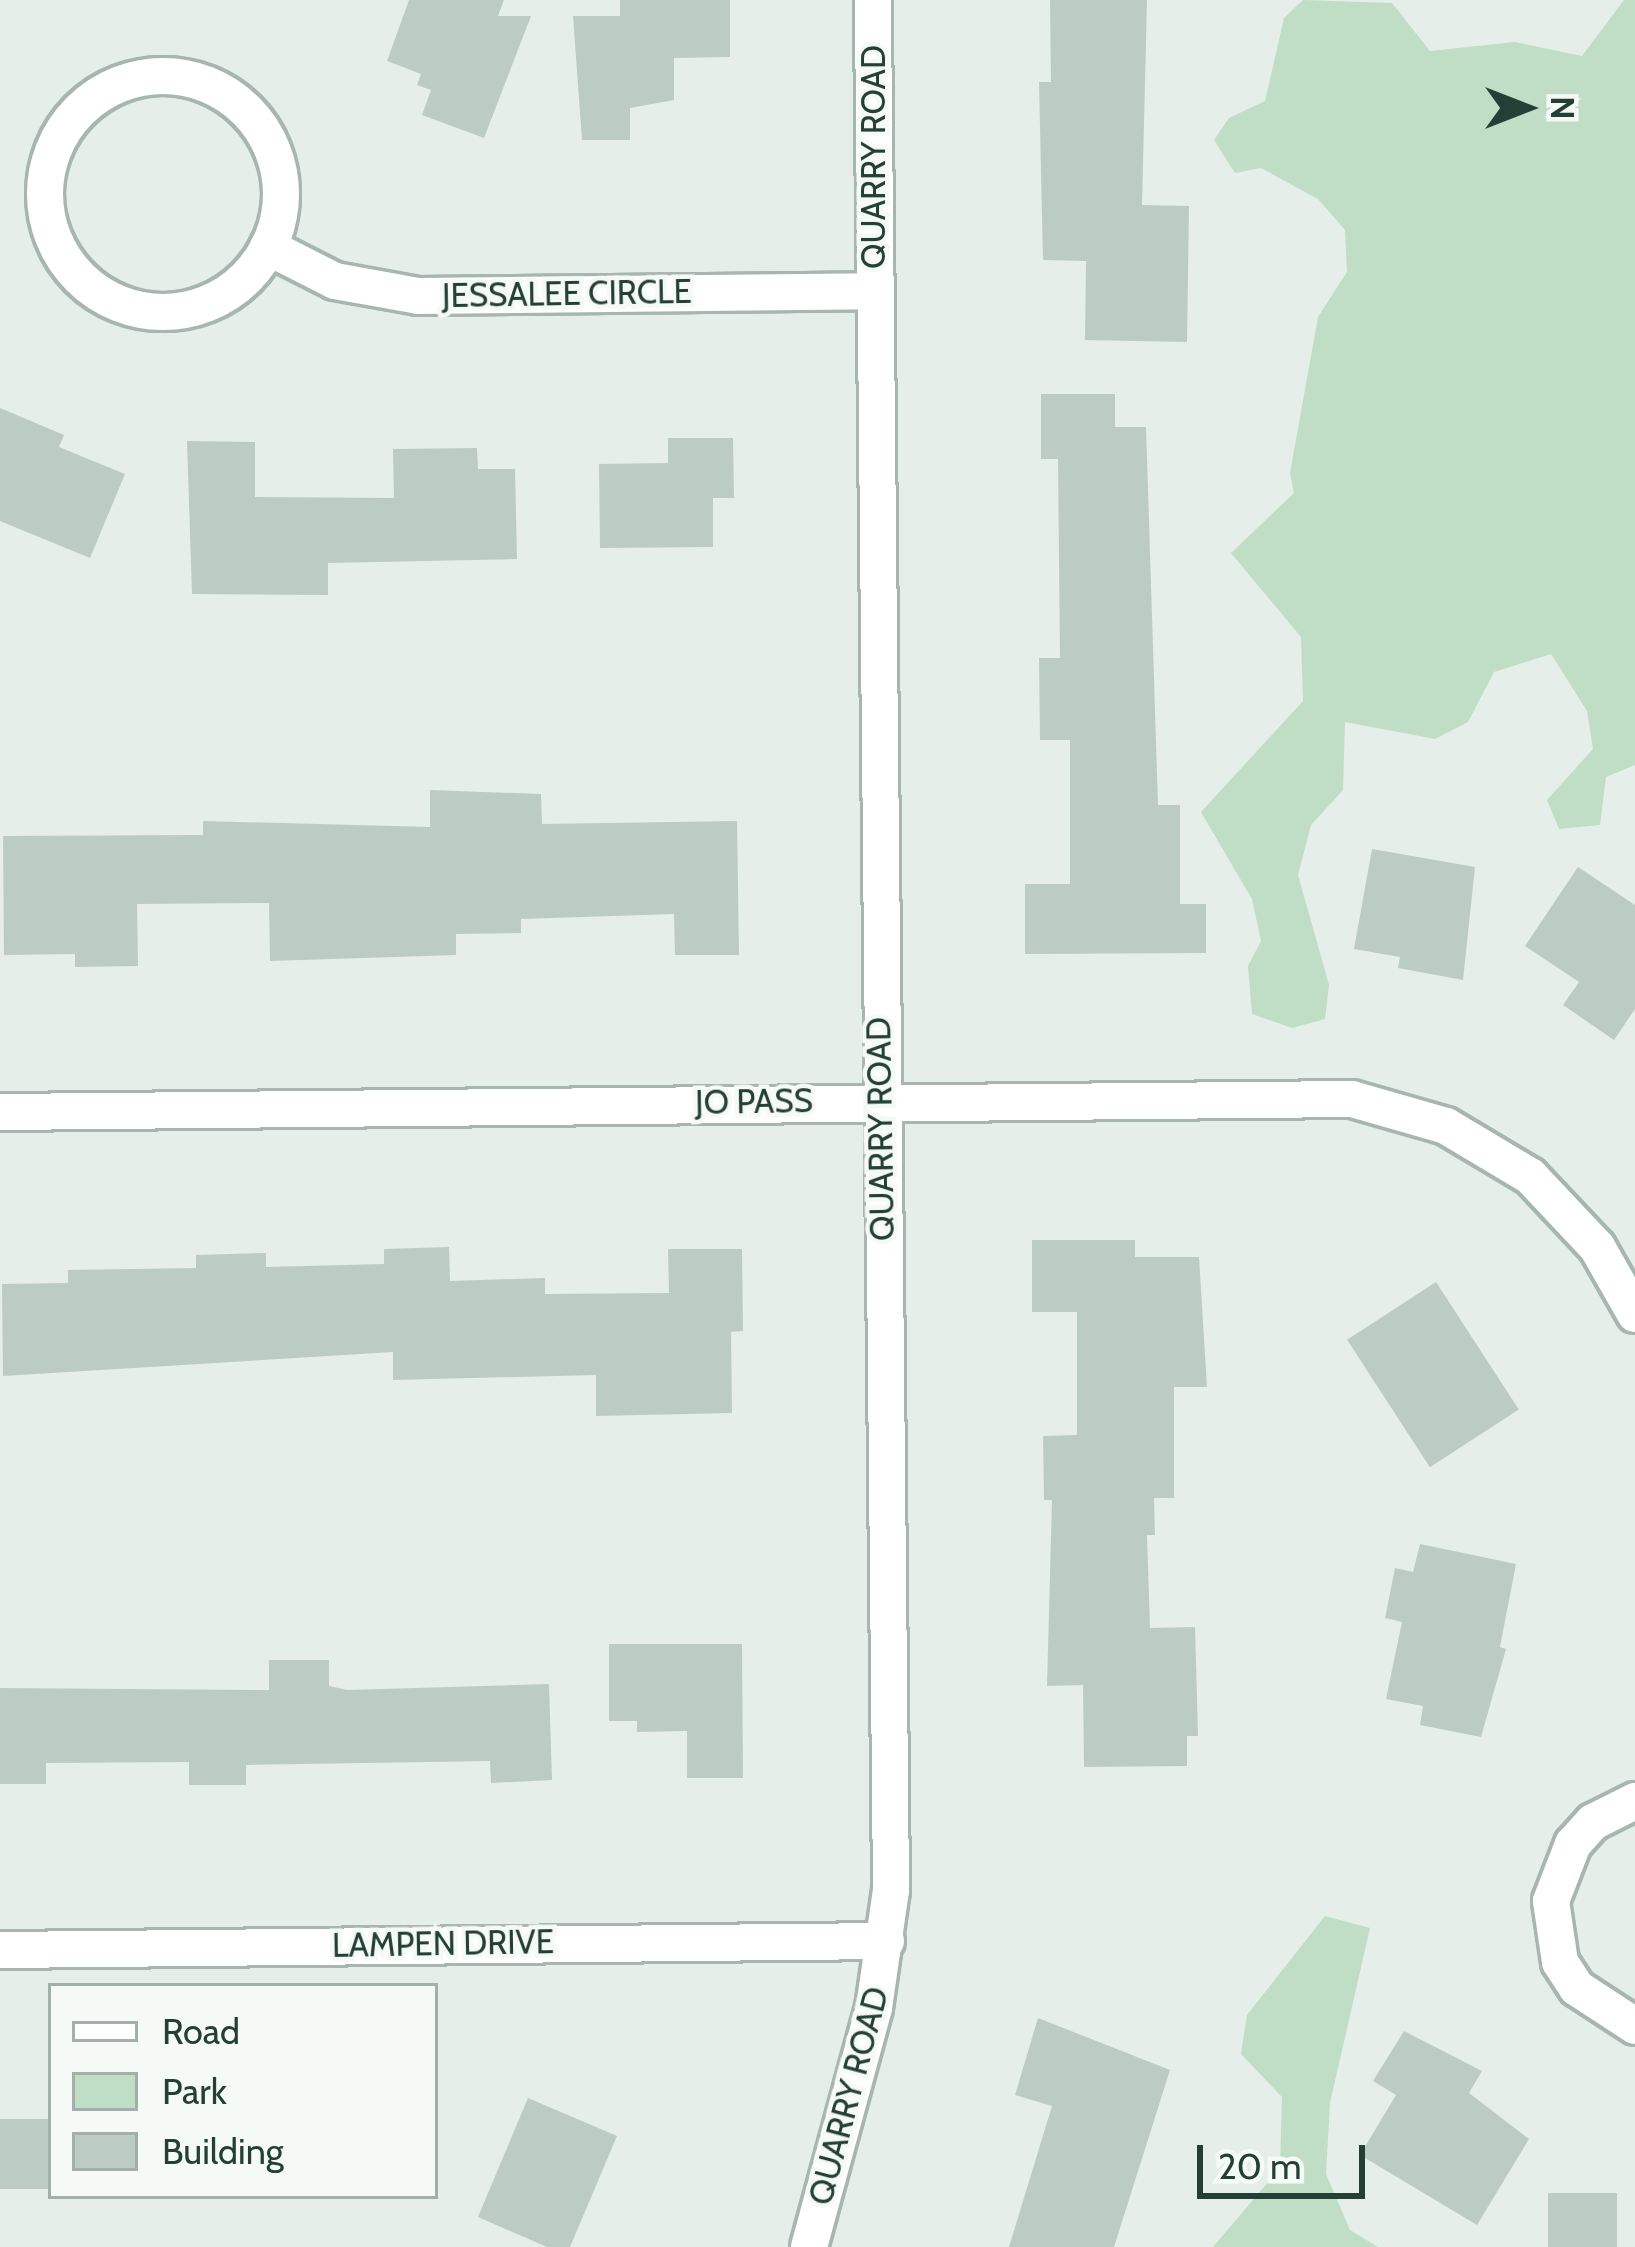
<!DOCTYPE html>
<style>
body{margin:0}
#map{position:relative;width:1635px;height:2247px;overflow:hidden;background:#e5eee9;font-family:Cabin,sans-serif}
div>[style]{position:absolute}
.green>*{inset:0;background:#bfdec5}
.building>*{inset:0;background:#bdcbc5;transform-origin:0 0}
.roads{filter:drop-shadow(3px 0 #a7b6b0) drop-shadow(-3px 0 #a7b6b0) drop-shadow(0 3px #a7b6b0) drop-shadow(0 -3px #a7b6b0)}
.minor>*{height:36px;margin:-18px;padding:0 18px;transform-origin:18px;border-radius:18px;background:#fff}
.minor>.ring{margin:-18px;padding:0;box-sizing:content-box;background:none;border:36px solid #fff;border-radius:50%}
span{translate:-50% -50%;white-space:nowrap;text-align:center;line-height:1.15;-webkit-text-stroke:9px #f6faf7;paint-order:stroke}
.street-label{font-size:33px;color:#243f36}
.legend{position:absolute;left:48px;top:1983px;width:390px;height:216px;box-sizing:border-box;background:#f6faf7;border:3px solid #a2afaa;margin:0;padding:15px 21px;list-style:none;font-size:36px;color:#243f36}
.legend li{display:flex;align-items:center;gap:24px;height:60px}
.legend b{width:60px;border:3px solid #a2afaa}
.north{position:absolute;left:1467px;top:48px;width:120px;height:120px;-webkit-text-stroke:9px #f6faf7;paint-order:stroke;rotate:90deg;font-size:33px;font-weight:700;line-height:48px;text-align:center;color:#243f36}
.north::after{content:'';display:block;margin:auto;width:42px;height:54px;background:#243f36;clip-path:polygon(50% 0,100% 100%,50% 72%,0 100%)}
.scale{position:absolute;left:1197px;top:2145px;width:168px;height:54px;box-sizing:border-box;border:6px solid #243f36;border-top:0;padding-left:15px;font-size:36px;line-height:42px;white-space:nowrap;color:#243f36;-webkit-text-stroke:9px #f6faf7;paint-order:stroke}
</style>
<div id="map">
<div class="green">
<div style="clip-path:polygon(1303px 0,1392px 3px,1430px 51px,1515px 42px,1582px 56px,1624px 0,1635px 0,1635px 765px,1606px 777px,1600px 825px,1559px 829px,1547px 800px,1593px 749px,1587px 711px,1551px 654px,1494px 672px,1468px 722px,1435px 739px,1345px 722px,1343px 790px,1311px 825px,1298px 875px,1329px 985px,1325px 1019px,1292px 1028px,1252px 1014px,1248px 966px,1261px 941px,1252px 899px,1201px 812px,1303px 701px,1301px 637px,1231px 553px,1294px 493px,1290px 473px,1318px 317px,1347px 272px,1345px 230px,1318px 199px,1261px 168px,1235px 173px,1214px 140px,1229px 118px,1265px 101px,1284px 18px)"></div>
<div style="clip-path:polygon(1325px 1916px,1370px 1928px,1330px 2103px,1326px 2174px,1350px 2230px,1378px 2247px,1213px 2247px,1280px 2168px,1282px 2097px,1241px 2054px,1247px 2015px)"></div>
</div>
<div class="building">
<div style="clip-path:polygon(409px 0,504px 0,498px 16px,531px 16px,484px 138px,422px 115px,431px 90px,417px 85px,421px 74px,387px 61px)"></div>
<div style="clip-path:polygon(620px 0,730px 0,730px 57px,674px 58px,674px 100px,630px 108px,630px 140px,582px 140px,573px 16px,620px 16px)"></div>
<div style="clip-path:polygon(1050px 0,1147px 0,1142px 205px,1189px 206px,1187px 342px,1085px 340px,1086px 261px,1043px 260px,1039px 82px,1051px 82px)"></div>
<div style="clip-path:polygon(1041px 394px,1115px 394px,1115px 427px,1146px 427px,1158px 805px,1180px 805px,1180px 904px,1206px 904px,1206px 953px,1025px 954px,1025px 884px,1070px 884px,1070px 740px,1040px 740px,1039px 658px,1060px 658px,1058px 459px,1041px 459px)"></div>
<div style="clip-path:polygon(0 408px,64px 435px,59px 447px,125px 474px,90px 558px,0 521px)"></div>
<div style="clip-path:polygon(668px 438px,733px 438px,734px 498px,713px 498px,713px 547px,600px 548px,599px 464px,668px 463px)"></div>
<div style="clip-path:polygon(187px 441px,255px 442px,255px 497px,394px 498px,393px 449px,477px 448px,478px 469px,515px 469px,517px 559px,328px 563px,328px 595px,192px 594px)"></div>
<div style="clip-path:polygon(430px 790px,541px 794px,542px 824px,737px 821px,739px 955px,675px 955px,674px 914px,521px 919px,521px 933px,456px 934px,456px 955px,270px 961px,269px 903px,137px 904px,138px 966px,75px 967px,75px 954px,4px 955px,3px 836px,203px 835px,203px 821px,430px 827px)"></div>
<div style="clip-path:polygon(1372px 849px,1475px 867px,1463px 980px,1398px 968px,1400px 957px,1354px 949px)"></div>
<div style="clip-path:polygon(1578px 867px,1635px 905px,1635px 1009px,1614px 1040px,1563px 1005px,1579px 982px,1525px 946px)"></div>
<div style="clip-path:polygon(1032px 1240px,1135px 1240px,1135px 1257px,1199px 1257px,1207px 1387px,1174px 1387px,1174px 1498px,1154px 1498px,1155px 1535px,1147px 1535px,1150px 1628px,1195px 1627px,1198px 1736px,1187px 1736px,1187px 1766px,1084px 1767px,1083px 1685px,1047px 1686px,1052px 1500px,1044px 1500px,1043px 1436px,1077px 1435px,1077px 1312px,1032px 1312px)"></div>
<div style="clip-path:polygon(449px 1247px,450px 1281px,545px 1278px,545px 1294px,669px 1293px,668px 1249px,742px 1249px,743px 1331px,731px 1332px,732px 1413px,596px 1416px,596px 1375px,393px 1380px,393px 1352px,3px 1376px,2px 1284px,68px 1283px,68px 1270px,196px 1268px,196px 1255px,266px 1253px,266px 1267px,384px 1264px,384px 1249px)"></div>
<div style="left:1436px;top:1282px;width:152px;height:106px;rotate:57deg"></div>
<div style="clip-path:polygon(1420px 1544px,1516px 1564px,1500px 1647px,1506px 1649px,1481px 1737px,1420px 1725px,1423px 1706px,1386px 1699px,1402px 1622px,1385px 1618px,1395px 1568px,1413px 1572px)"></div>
<div style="clip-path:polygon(609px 1644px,742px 1644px,743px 1778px,687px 1778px,687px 1731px,637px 1732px,637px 1721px,609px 1721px)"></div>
<div style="clip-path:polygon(269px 1660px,329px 1660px,329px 1686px,347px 1690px,549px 1684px,552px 1780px,491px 1783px,490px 1761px,246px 1765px,246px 1785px,189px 1785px,189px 1762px,46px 1763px,46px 1784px,0 1784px,0 1688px,269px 1690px)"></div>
<div style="clip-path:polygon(1038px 2018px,1170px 2070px,1114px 2247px,1009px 2247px,1052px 2106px,1015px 2095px)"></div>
<div style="clip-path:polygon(1404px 2031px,1482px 2071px,1469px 2093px,1529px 2139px,1477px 2225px,1360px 2155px,1396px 2095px,1373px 2081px)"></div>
<div style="clip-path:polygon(528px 2098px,617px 2136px,570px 2247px,547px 2247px,478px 2217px)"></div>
<div style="left:0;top:2119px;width:51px;height:70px"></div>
<div style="left:1548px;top:2193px;width:69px;height:54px"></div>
</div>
<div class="roads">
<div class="minor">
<div class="ring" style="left:45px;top:76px;width:200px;height:200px"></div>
<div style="left:268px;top:247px;width:75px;rotate:26.9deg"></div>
<div style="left:335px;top:281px;width:84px;rotate:10.2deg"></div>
<div style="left:418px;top:296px;width:457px;rotate:-0.6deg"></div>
<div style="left:0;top:1112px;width:1352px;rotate:-0.55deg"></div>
<div style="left:1352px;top:1099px;width:98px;rotate:16deg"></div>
<div style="left:1446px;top:1126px;width:98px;rotate:30.8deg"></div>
<div style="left:1530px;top:1176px;width:98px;rotate:46.7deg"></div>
<div style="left:1597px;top:1247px;width:77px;rotate:60.4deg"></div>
<div style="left:1635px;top:1801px;width:47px;rotate:153.4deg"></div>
<div style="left:1593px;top:1822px;width:30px;rotate:132deg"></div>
<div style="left:1573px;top:1844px;width:61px;rotate:111.1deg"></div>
<div style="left:1551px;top:1901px;width:62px;rotate:81.6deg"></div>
<div style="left:1560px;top:1962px;width:31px;rotate:57deg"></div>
<div style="left:1577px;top:1988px;width:69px;rotate:33.2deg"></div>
<div style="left:0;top:1950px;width:886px;rotate:-0.58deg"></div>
<div style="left:809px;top:2247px;width:248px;rotate:-74.8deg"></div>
<div style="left:874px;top:2008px;width:119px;rotate:-81.8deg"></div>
<div style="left:891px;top:1890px;width:1890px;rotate:-90.55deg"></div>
</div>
</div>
<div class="street-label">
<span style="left:874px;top:157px;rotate:-90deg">QUARRY ROAD</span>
<span style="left:567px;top:294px;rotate:-1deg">JESSALEE CIRCLE</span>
<span style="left:754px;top:1102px;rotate:-1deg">JO PASS</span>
<span style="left:881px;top:1129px;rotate:-91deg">QUARRY ROAD</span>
<span style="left:443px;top:1944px;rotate:-1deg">LAMPEN DRIVE</span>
<span style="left:849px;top:2096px;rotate:-75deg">QUARRY ROAD</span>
</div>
<ul class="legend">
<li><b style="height:15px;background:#fff"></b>Road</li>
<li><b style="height:33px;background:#bfdec5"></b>Park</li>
<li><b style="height:33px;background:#bdcbc5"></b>Building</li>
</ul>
<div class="north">N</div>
<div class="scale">20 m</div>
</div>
